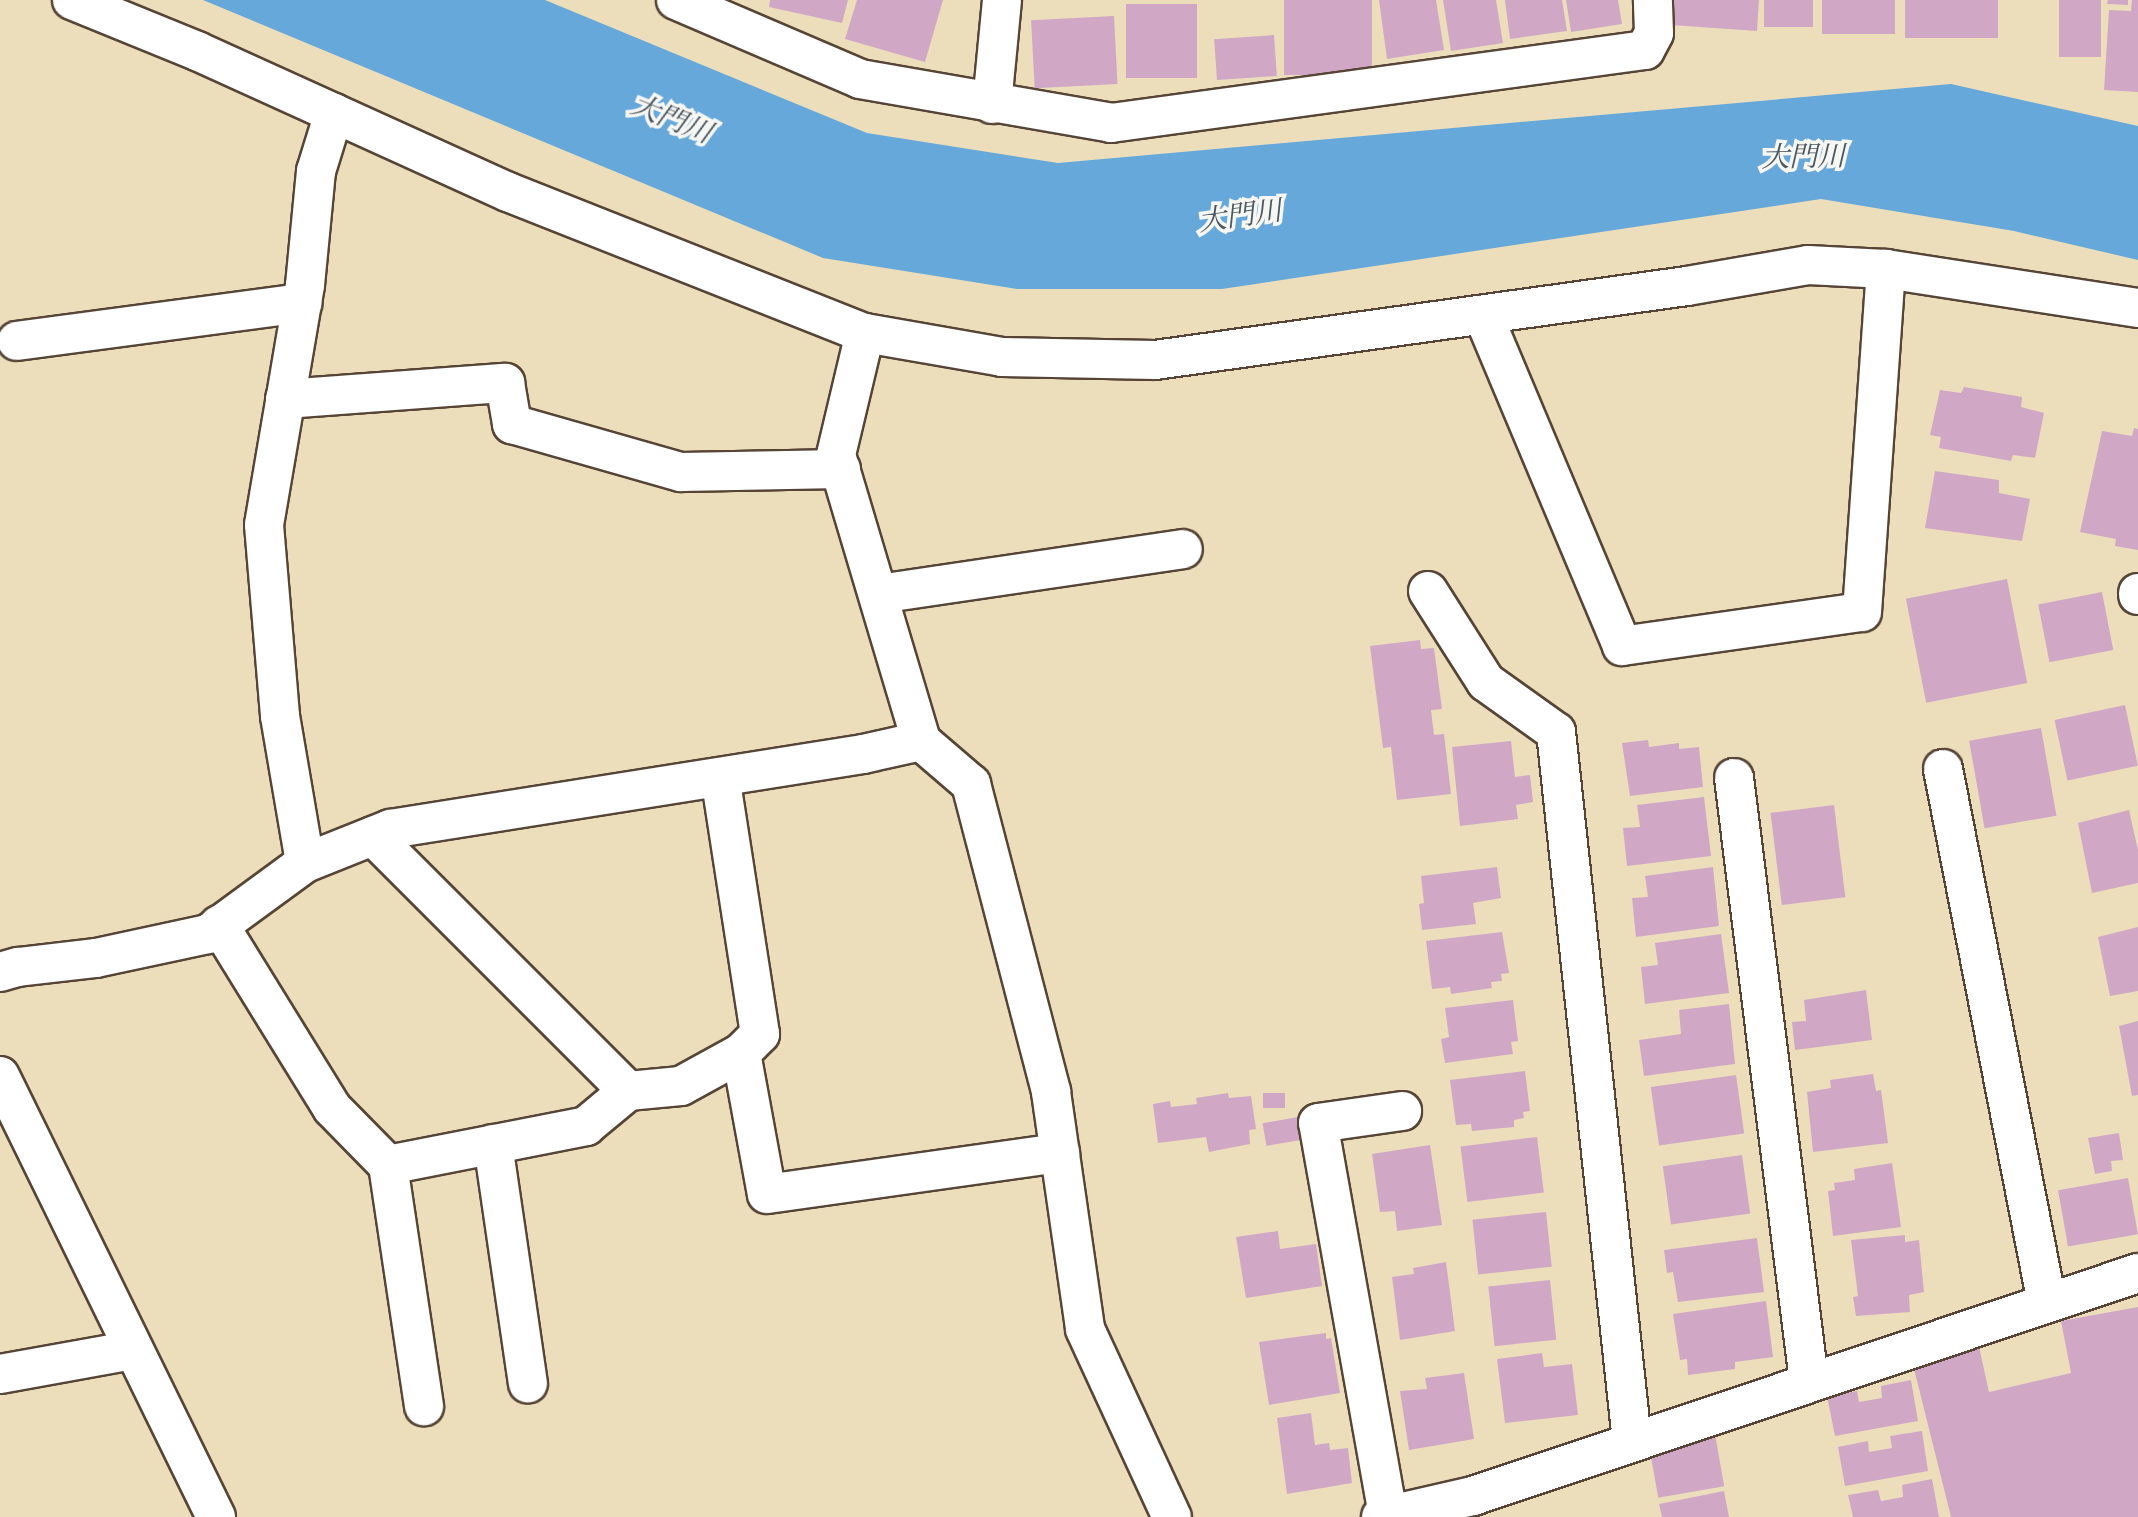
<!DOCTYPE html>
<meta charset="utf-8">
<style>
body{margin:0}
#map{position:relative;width:2138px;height:1517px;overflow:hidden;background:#ecdebb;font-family:"Libre Bodoni","Noto Serif JP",serif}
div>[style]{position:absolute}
.water>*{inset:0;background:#66a8da}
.building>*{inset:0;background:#d0a8c6;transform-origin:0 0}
.roads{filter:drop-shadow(2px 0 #564536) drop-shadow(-2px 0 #564536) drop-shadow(0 2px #564536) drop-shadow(0 -2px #564536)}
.street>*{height:38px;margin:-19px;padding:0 19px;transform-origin:19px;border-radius:19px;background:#fff}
span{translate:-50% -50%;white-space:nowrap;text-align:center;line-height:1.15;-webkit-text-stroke:7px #f6f6f2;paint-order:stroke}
.water-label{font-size:28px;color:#4a5660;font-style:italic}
</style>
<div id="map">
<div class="water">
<div style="clip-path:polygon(203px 0,545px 0,867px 133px,1058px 163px,1951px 84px,2138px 126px,2138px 260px,2014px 231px,1821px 199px,1222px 289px,1017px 289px,823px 258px)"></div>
</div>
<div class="building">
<div style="clip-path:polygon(770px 0,848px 0,842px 23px,769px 7px)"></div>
<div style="clip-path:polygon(857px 0,943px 0,925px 62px,845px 39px)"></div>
<div style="left:1284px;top:0;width:88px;height:75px"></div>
<div style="clip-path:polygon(1379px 0,1436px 0,1444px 50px,1387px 59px)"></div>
<div style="clip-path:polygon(1443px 0,1496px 0,1503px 43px,1451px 51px)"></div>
<div style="clip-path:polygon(1505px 0,1562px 0,1567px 31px,1510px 39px)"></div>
<div style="clip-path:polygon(1566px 0,1618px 0,1622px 24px,1571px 32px)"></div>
<div style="clip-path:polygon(1673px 0,1759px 0,1757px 31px,1671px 25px)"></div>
<div style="left:1764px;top:0;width:49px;height:27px"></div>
<div style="left:1822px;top:0;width:73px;height:34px"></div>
<div style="left:1905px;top:0;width:93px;height:38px"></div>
<div style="left:2059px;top:0;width:42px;height:57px"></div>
<div style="clip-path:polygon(2108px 0,2128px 0,2128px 5px,2107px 4px)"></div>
<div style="clip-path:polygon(2132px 0,2138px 0,2138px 92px,2104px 90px,2109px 10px,2131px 11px)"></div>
<div style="left:1126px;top:4px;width:71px;height:74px"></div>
<div style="left:1114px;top:16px;width:68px;height:83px;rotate:87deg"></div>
<div style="left:1274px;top:35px;width:41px;height:60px;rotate:86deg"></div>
<div style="clip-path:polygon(1964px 387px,2022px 397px,2021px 407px,2044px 413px,2035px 458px,2013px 455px,2011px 461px,1939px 448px,1941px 437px,1930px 435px,1940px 390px,1961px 393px)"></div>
<div style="clip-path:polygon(2134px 428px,2138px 429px,2138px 550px,2115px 546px,2116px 539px,2080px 532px,2102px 431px,2132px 436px)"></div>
<div style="clip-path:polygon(1935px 471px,1999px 480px,1999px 493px,2030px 499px,2022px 541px,1925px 528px)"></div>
<div style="left:2007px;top:579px;width:106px;height:103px;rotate:79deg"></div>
<div style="left:2102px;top:592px;width:59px;height:65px;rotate:79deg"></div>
<div style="clip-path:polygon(1420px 640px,1421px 649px,1434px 648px,1442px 709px,1431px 710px,1434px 735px,1444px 734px,1451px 794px,1397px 800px,1391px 747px,1383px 748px,1370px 646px)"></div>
<div style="left:2125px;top:705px;width:62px;height:72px;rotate:78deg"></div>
<div style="left:2041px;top:728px;width:89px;height:73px;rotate:80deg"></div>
<div style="clip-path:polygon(1648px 740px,1649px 747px,1679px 743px,1679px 749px,1699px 747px,1703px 787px,1630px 796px,1622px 743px)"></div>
<div style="clip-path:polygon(1511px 741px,1515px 777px,1530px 775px,1533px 802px,1516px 805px,1518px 819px,1460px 826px,1452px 747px)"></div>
<div style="clip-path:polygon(1704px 797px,1711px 856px,1627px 866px,1623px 828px,1640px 827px,1637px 805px)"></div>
<div style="left:1834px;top:805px;width:93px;height:64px;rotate:83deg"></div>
<div style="clip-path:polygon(2129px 810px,2138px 850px,2138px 883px,2092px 893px,2078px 823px)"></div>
<div style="clip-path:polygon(1497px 867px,1501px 898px,1473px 903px,1476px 924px,1422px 930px,1419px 904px,1424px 903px,1421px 876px)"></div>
<div style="clip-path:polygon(1713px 867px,1719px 926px,1636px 937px,1632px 898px,1648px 897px,1645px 876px)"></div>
<div style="clip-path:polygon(2138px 927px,2138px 991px,2110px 996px,2098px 937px)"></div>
<div style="clip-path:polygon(1502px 932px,1509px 973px,1501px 974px,1502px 981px,1491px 982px,1492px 988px,1451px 994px,1450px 987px,1432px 989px,1426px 941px)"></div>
<div style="clip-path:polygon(1721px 934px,1729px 993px,1645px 1004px,1641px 967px,1658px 965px,1655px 943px)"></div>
<div style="clip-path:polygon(1866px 990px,1872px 1040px,1795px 1050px,1792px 1022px,1806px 1021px,1804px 1000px)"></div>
<div style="clip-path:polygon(1513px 1000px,1518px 1041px,1511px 1042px,1513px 1054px,1445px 1063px,1441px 1039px,1449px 1037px,1445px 1008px)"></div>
<div style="clip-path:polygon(1729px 1004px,1735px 1064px,1644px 1076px,1639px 1040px,1681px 1034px,1679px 1010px)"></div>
<div style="clip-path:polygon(2138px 1021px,2138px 1095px,2132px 1096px,2119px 1026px)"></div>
<div style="clip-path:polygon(1525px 1071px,1530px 1111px,1523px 1112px,1524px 1118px,1514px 1120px,1514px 1127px,1472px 1131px,1471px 1124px,1456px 1125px,1450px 1080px)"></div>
<div style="clip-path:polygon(1873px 1074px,1876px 1091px,1881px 1090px,1888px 1143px,1813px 1152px,1807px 1092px,1831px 1088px,1830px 1080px)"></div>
<div style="left:1736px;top:1075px;width:59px;height:86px;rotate:82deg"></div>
<div style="clip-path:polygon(1228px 1093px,1229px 1098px,1251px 1096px,1256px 1129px,1249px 1130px,1250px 1144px,1209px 1152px,1206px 1137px,1158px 1143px,1153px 1104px,1170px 1101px,1171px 1107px,1197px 1104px,1196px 1098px)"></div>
<div style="left:1263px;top:1093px;width:22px;height:15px"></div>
<div style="left:1298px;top:1117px;width:23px;height:36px;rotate:80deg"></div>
<div style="clip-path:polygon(2119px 1133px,2123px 1160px,2111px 1161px,2112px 1171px,2095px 1174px,2088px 1138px)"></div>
<div style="left:1537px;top:1137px;width:56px;height:77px;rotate:83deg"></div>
<div style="clip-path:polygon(1430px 1145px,1442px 1225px,1397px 1231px,1395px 1211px,1380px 1212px,1372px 1154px)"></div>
<div style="left:1742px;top:1155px;width:59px;height:80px;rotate:82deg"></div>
<div style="clip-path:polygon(1892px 1163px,1901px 1227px,1833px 1236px,1828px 1191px,1835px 1190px,1834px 1183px,1855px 1180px,1854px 1169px)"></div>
<div style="left:2128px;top:1178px;width:57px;height:71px;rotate:80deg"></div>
<div style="left:1546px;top:1212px;width:55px;height:74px;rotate:84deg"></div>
<div style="clip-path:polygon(1278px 1231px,1280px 1249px,1316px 1244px,1322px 1286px,1246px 1298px,1236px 1237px)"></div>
<div style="clip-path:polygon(1905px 1235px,1905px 1242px,1919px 1240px,1924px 1292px,1909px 1295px,1910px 1312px,1856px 1316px,1853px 1297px,1858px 1296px,1851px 1240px)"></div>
<div style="clip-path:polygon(1757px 1238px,1764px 1292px,1678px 1302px,1673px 1272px,1667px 1273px,1664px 1250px)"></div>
<div style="clip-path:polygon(1446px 1262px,1455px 1331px,1400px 1340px,1392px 1277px,1414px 1274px,1413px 1268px)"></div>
<div style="left:1550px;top:1280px;width:60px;height:62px;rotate:84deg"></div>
<div style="clip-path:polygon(1766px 1301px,1773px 1357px,1735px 1362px,1735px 1369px,1688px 1375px,1687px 1359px,1680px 1360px,1673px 1314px)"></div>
<div style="clip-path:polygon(2138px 1307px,2138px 1517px,1951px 1517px,1912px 1361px,1978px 1342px,1989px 1392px,2071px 1373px,2061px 1321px)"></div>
<div style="clip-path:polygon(1326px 1333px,1326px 1339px,1331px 1338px,1340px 1393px,1269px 1405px,1259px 1342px)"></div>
<div style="clip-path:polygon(1542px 1353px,1544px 1367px,1572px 1364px,1578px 1415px,1505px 1423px,1497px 1359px)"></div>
<div style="clip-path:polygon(1464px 1373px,1474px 1439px,1409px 1450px,1400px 1391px,1427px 1389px,1425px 1378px)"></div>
<div style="clip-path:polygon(1911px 1380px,1918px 1421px,1835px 1436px,1827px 1396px,1857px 1391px,1859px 1402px,1882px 1398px,1881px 1386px)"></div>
<div style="clip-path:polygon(1311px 1413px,1315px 1445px,1329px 1443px,1330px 1450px,1348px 1448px,1352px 1483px,1287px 1494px,1277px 1418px)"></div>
<div style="clip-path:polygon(1922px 1431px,1928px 1471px,1845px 1486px,1838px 1447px,1868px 1441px,1869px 1452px,1892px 1448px,1890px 1436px)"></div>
<div style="left:1715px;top:1434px;width:53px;height:67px;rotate:80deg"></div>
<div style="clip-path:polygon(1932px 1479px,1939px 1517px,1853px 1517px,1848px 1495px,1878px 1490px,1881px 1501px,1903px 1497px,1902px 1485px)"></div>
<div style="clip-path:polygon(1724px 1491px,1729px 1517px,1662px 1517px,1659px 1504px)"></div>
</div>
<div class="roads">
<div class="street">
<div style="left:72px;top:0;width:135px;rotate:22.2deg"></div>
<div style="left:197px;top:51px;width:341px;rotate:24.4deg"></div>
<div style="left:508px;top:192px;width:384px;rotate:21.6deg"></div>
<div style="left:865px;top:333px;width:139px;rotate:9.9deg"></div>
<div style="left:1002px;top:357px;width:153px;rotate:1.1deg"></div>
<div style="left:1155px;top:360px;width:537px;rotate:-7.92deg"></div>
<div style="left:1687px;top:286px;width:123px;rotate:-9.8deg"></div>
<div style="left:1808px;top:265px;width:78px;rotate:2.9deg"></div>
<div style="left:1886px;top:269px;width:255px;rotate:8.8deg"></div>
<div style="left:676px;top:0;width:200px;rotate:23.2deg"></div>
<div style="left:860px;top:79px;width:255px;rotate:9.9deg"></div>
<div style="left:1111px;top:123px;width:539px;rotate:-7.78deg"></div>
<div style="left:1645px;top:50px;width:19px;rotate:-62deg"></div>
<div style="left:1654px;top:33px;width:33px;rotate:-92deg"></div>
<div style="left:992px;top:104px;width:104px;rotate:-84.5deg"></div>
<div style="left:334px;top:113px;width:61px;rotate:107.2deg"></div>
<div style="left:316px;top:171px;width:115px;rotate:95.5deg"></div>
<div style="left:305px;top:285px;width:243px;rotate:99.7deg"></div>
<div style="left:264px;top:525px;width:192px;rotate:85.2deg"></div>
<div style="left:280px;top:716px;width:149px;rotate:80.3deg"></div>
<div style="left:305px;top:863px;width:92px;rotate:-21.8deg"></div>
<div style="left:390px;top:829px;width:479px;rotate:-9deg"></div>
<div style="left:863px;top:754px;width:59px;rotate:-12.6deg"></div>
<div style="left:1483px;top:315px;width:359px;rotate:67.2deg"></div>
<div style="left:1622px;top:646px;width:242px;rotate:-8.1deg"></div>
<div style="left:1862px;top:612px;width:344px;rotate:-86deg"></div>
<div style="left:865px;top:333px;width:125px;rotate:103.4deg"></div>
<div style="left:836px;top:455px;width:298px;rotate:73.4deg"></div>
<div style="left:921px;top:741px;width:66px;rotate:40.7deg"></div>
<div style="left:971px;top:784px;width:318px;rotate:75.4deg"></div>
<div style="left:1051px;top:1092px;width:239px;rotate:81.8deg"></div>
<div style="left:1085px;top:1329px;width:207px;rotate:65.2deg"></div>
<div style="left:17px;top:341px;width:288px;rotate:-7.6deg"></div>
<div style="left:285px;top:399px;width:221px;rotate:-4.2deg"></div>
<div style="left:505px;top:383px;width:42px;rotate:80.3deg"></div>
<div style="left:512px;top:424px;width:176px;rotate:15.9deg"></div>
<div style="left:681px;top:472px;width:160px;rotate:-1.1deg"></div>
<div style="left:1428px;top:591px;width:108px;rotate:57.5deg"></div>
<div style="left:1486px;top:682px;width:86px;rotate:35.5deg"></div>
<div style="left:1556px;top:732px;width:713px;rotate:83.88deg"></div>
<div style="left:2138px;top:593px;width:2px;rotate:90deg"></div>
<div style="left:879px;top:594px;width:307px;rotate:-8.4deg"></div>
<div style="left:1943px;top:769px;width:544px;rotate:78.98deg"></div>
<div style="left:1734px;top:778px;width:608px;rotate:82.91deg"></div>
<div style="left:373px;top:836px;width:361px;rotate:45deg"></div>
<div style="left:628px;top:1091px;width:53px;rotate:-5.4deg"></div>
<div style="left:681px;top:1086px;width:68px;rotate:-28.8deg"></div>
<div style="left:741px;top:1053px;width:27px;rotate:-45deg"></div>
<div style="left:760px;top:1034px;width:260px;rotate:-98.8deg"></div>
<div style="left:219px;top:925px;width:215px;rotate:58.3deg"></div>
<div style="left:332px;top:1108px;width:80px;rotate:45.5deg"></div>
<div style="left:388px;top:1165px;width:202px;rotate:-11.1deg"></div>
<div style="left:586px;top:1126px;width:55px;rotate:-39.8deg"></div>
<div style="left:0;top:972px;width:19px;rotate:-16deg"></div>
<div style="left:18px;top:967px;width:79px;rotate:-6.6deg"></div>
<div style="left:96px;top:958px;width:115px;rotate:-12.1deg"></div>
<div style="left:208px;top:934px;width:120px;rotate:-36.2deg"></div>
<div style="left:741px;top:1053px;width:143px;rotate:79.6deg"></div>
<div style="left:767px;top:1194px;width:296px;rotate:-8deg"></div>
<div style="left:0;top:1076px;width:491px;rotate:63.9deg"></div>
<div style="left:493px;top:1144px;width:242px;rotate:81.7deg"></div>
<div style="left:388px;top:1165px;width:244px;rotate:81.5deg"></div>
<div style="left:0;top:1374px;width:136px;rotate:-10.2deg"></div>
<div style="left:1388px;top:1515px;width:398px;rotate:-100.1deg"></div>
<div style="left:1318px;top:1123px;width:85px;rotate:-8.1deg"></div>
<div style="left:1381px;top:1517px;width:94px;rotate:-12.9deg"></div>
<div style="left:1473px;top:1496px;width:701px;rotate:-18.54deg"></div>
</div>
</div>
<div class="water-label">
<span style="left:671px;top:120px;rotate:22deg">大門川</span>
<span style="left:1803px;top:158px;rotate:-1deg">大門川</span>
<span style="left:1240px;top:217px;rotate:-8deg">大門川</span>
</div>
</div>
